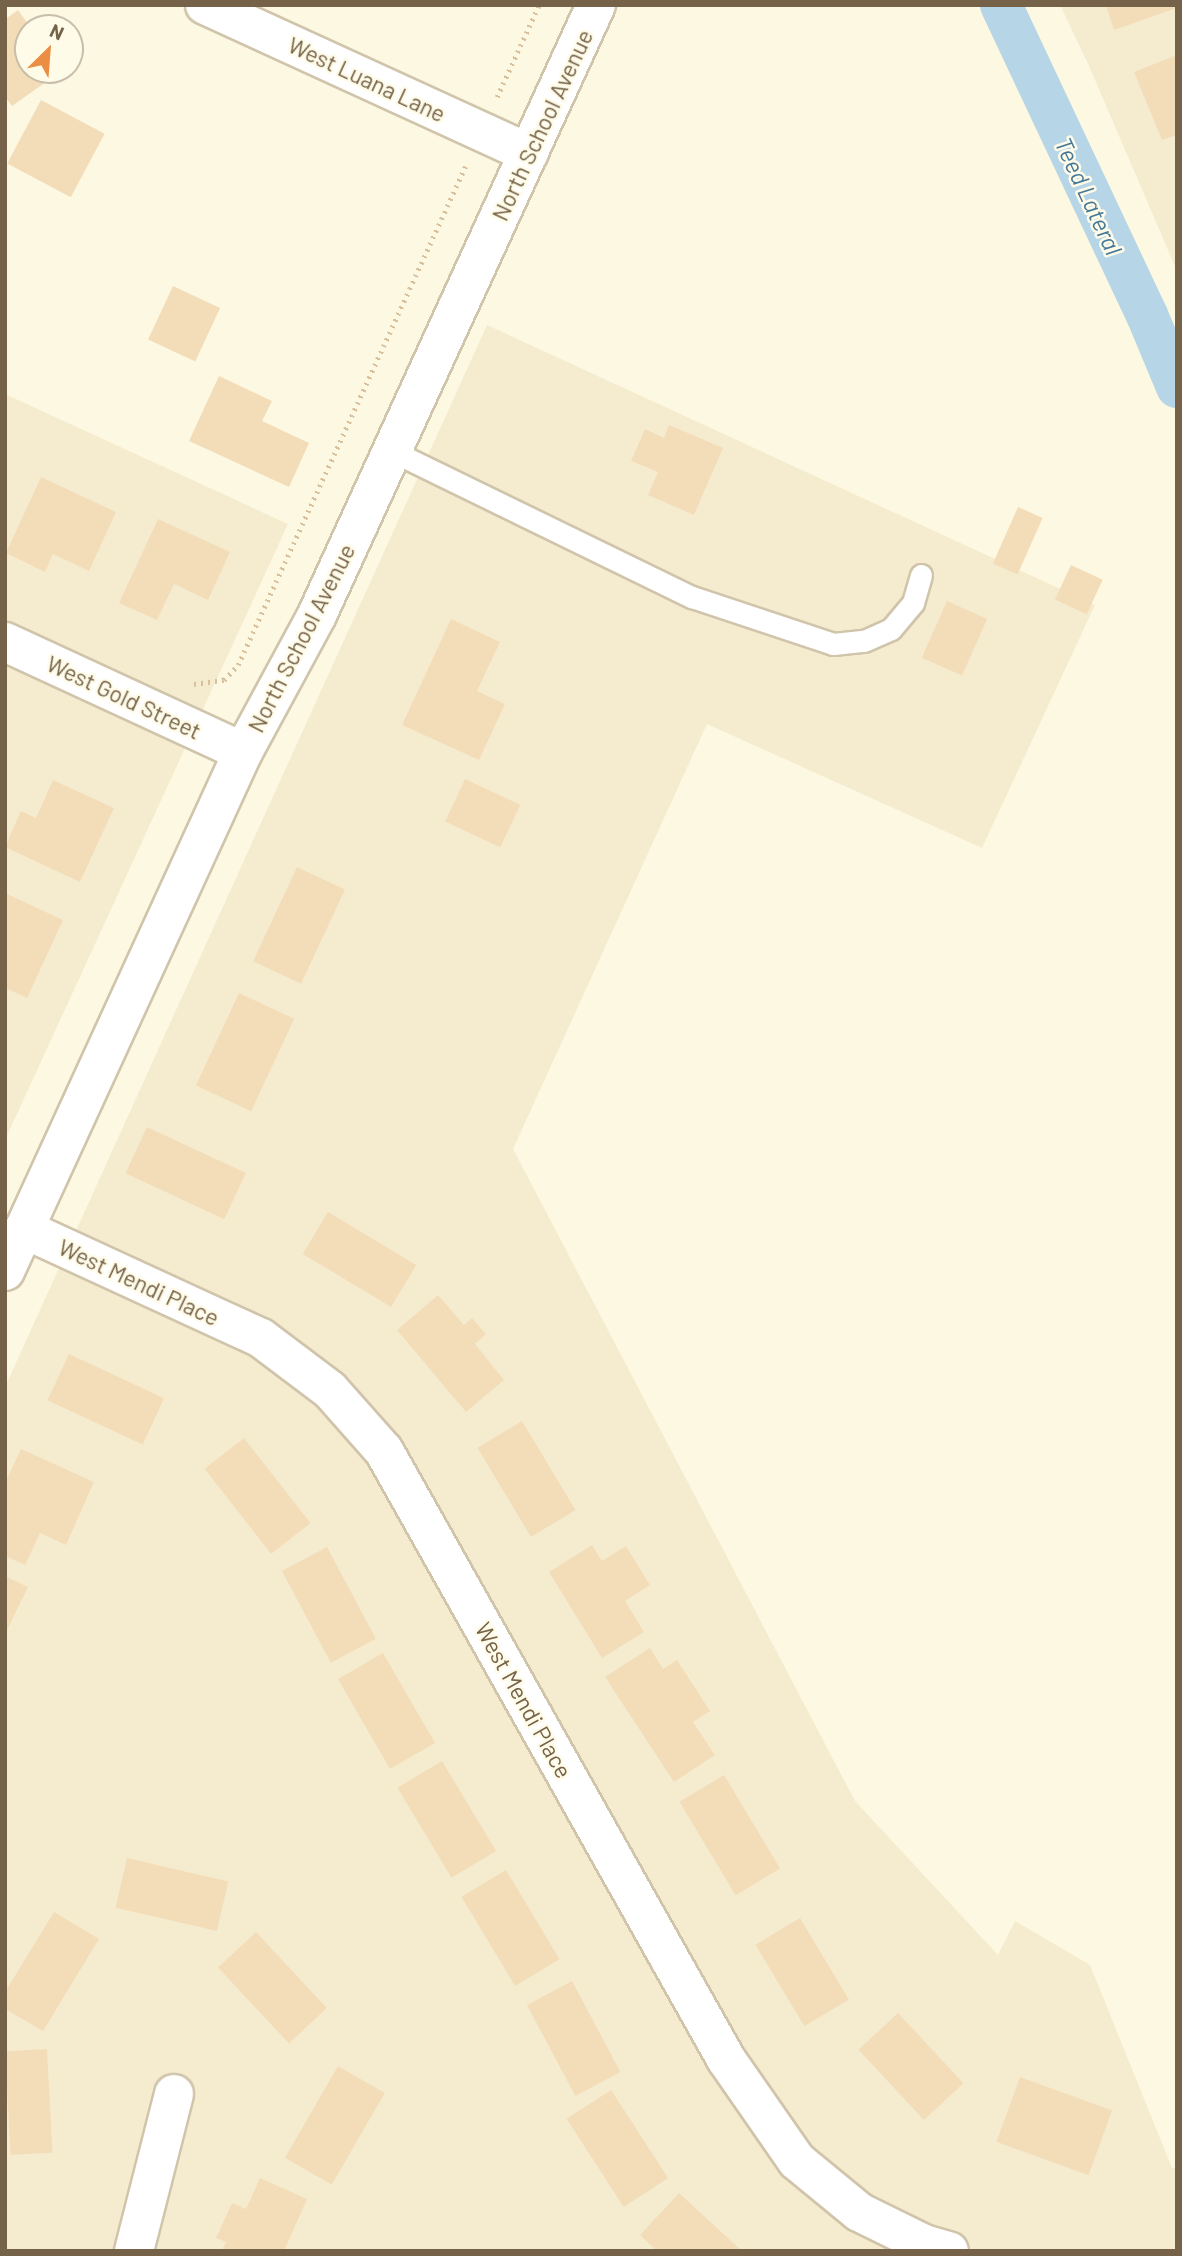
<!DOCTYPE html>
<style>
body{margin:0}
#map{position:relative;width:1182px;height:2256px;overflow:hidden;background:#fdf8e2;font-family:Barlow,sans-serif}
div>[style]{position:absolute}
.residential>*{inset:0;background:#f5ecd0}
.canal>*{height:42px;margin:-21px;padding:0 21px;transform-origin:21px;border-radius:21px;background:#b6d5e7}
.building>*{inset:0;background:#f3ddb9;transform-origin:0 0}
.path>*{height:4.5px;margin-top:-2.25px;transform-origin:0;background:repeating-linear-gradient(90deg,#d8c09c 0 2px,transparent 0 7px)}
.roads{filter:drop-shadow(2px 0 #d0c4ab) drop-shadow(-2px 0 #d0c4ab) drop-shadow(0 2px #d0c4ab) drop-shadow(0 -2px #d0c4ab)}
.service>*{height:21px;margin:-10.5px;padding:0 10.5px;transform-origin:10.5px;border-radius:10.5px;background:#fff}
.minor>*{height:38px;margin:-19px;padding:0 19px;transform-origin:19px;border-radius:19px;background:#fff}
.tertiary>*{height:38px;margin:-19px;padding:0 19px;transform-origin:19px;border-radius:19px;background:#fff}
span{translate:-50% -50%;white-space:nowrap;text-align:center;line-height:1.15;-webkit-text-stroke:5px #fffbe9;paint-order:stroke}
.street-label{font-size:23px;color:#756248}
.water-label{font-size:24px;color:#467998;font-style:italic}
.frame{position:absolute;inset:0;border:7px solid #756248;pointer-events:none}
.north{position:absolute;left:14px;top:14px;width:70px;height:70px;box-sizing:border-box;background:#fffbe9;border:2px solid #c8bea9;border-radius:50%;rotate:25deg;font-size:19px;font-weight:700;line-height:28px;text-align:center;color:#756248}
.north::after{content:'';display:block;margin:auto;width:24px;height:32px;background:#eb8d43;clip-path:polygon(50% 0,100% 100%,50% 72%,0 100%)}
</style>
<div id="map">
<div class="residential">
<div style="clip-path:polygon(1060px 5px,1177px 5px,1177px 271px,1089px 66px)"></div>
<div style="clip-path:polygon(487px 325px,1095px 605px,982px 848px,707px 724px,513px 1149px,855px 1801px,998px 1955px,1015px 1921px,1090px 1965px,1172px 2168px,1177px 2168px,1177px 2251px,5px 2251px,5px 1387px)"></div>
<div style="clip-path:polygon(5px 394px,288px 524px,5px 1140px)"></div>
</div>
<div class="canal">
<div style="left:1001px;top:5px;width:343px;rotate:64.8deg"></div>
<div style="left:1147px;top:315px;width:78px;rotate:67.4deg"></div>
</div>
<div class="building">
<div style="clip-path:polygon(1106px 5px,1177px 5px,1177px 8px,1114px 30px)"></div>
<div style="clip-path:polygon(18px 10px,31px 28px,28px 28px,28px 70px,37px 70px,46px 82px,12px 106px,5px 97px,5px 16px,7px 18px)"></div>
<div style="clip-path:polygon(1177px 55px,1177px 135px,1162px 140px,1134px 72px)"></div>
<div style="left:41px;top:100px;width:72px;height:72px;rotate:28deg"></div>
<div style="left:173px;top:286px;width:52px;height:59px;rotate:25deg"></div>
<div style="clip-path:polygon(219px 376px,272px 401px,262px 421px,309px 443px,289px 487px,189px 441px)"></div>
<div style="clip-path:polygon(669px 425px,723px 448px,694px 515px,648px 495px,658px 472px,631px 461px,645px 429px,664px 438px)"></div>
<div style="clip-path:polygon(41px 477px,116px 512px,89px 571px,53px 554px,45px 572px,6px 553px)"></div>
<div style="left:1018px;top:507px;width:27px;height:62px;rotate:24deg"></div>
<div style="clip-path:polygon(158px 519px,230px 552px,208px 600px,174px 584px,157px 620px,119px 603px)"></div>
<div style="left:1071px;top:565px;width:35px;height:38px;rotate:25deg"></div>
<div style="left:947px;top:601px;width:44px;height:62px;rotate:24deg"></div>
<div style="clip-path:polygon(451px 619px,500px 642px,477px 691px,505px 704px,479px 760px,402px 725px)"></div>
<div style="left:465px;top:779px;width:61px;height:47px;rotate:25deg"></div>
<div style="clip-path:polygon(53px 780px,114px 808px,80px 882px,5px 847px,21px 811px,36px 818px)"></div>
<div style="left:297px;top:867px;width:53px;height:104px;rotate:25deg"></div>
<div style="clip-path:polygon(5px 893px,63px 920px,27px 998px,5px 988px)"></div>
<div style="left:239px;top:993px;width:61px;height:102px;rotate:25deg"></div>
<div style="left:147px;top:1127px;width:109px;height:51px;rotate:25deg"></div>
<div style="left:328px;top:1212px;width:103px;height:49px;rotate:31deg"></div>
<div style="clip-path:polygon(438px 1295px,464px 1325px,472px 1318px,486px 1334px,475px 1344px,504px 1380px,466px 1412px,397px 1330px)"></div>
<div style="left:69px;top:1354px;width:105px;height:51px;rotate:25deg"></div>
<div style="left:522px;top:1421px;width:104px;height:52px;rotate:59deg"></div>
<div style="left:244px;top:1438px;width:108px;height:50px;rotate:52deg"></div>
<div style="clip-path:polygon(21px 1449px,94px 1482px,66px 1545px,40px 1533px,25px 1565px,5px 1556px,5px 1483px)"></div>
<div style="clip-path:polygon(592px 1545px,602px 1561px,626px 1546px,650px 1585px,625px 1601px,644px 1632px,602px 1658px,549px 1572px)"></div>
<div style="left:327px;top:1547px;width:104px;height:51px;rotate:62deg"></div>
<div style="clip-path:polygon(5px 1576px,28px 1587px,5px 1634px)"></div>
<div style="clip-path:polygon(650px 1648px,663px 1669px,677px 1660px,710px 1711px,693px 1722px,715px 1755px,674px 1782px,605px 1677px)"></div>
<div style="left:383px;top:1653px;width:104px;height:52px;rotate:60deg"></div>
<div style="left:442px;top:1761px;width:105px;height:52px;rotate:59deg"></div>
<div style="left:724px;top:1775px;width:109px;height:52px;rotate:59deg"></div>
<div style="left:127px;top:1858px;width:104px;height:51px;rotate:13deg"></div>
<div style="left:506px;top:1870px;width:104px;height:52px;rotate:59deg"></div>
<div style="clip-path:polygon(54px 1912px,99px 1939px,43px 2031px,5px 2009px,5px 1992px)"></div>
<div style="left:800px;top:1918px;width:95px;height:52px;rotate:59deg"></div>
<div style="left:256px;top:1932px;width:104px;height:52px;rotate:47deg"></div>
<div style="left:572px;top:1981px;width:103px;height:51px;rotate:62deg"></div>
<div style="left:898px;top:2013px;width:96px;height:54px;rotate:47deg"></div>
<div style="left:47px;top:2049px;width:104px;height:42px;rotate:87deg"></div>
<div style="left:338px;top:2066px;width:54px;height:106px;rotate:30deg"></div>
<div style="left:1020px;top:2077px;width:98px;height:69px;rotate:20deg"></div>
<div style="left:611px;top:2090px;width:105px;height:53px;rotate:57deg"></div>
<div style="clip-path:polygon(260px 2178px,307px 2199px,284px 2251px,222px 2251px,226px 2242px,216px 2238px,232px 2203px,246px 2209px)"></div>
<div style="clip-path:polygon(679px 2193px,742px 2251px,657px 2251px,640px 2235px)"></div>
</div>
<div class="path">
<div style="left:497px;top:97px;width:101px;rotate:-65.5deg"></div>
<div style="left:194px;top:684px;width:30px;rotate:-8deg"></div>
<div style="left:224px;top:680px;width:21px;rotate:-47deg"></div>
<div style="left:238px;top:665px;width:550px;rotate:-65.49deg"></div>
</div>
<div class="roads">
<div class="service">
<div style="left:392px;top:451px;width:334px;rotate:26deg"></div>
<div style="left:692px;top:597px;width:149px;rotate:18.4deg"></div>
<div style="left:833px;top:644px;width:31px;rotate:-6deg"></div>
<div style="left:864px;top:641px;width:30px;rotate:-24deg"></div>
<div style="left:891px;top:629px;width:34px;rotate:-50deg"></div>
<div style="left:913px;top:603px;width:29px;rotate:-74deg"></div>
</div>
<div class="minor">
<div style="left:205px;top:5px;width:356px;rotate:24.6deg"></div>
<div style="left:5px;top:642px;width:262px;rotate:24.8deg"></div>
<div style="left:24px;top:1229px;width:261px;rotate:24.7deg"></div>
<div style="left:261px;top:1338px;width:86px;rotate:37deg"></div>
<div style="left:330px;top:1390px;width:81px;rotate:48.5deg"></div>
<div style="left:384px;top:1451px;width:698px;rotate:60.64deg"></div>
<div style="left:726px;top:2059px;width:124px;rotate:55.2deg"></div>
<div style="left:797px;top:2161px;width:80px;rotate:39.4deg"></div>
<div style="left:859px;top:2212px;width:72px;rotate:26.2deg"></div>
<div style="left:924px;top:2244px;width:26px;rotate:16deg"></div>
<div style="left:134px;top:2251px;width:162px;rotate:-75.7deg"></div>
</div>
<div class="tertiary">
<div style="left:5px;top:1271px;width:571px;rotate:-65.37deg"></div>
<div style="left:243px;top:752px;width:156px;rotate:-61.6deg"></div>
<div style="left:317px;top:615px;width:671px;rotate:-65.42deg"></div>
</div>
</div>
<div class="street-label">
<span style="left:367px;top:79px;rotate:25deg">West Luana Lane</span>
<span style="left:542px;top:125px;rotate:-65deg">North School Avenue</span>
<span style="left:301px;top:638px;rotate:-63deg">North School Avenue</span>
<span style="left:124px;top:697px;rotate:25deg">West Gold Street</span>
<span style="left:139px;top:1282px;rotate:25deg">West Mendi Place</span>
<span style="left:524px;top:1700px;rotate:61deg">West Mendi Place</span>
</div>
<div class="water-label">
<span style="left:1089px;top:196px;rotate:65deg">Teed Lateral</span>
</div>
<div class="frame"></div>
<div class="north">N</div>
</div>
